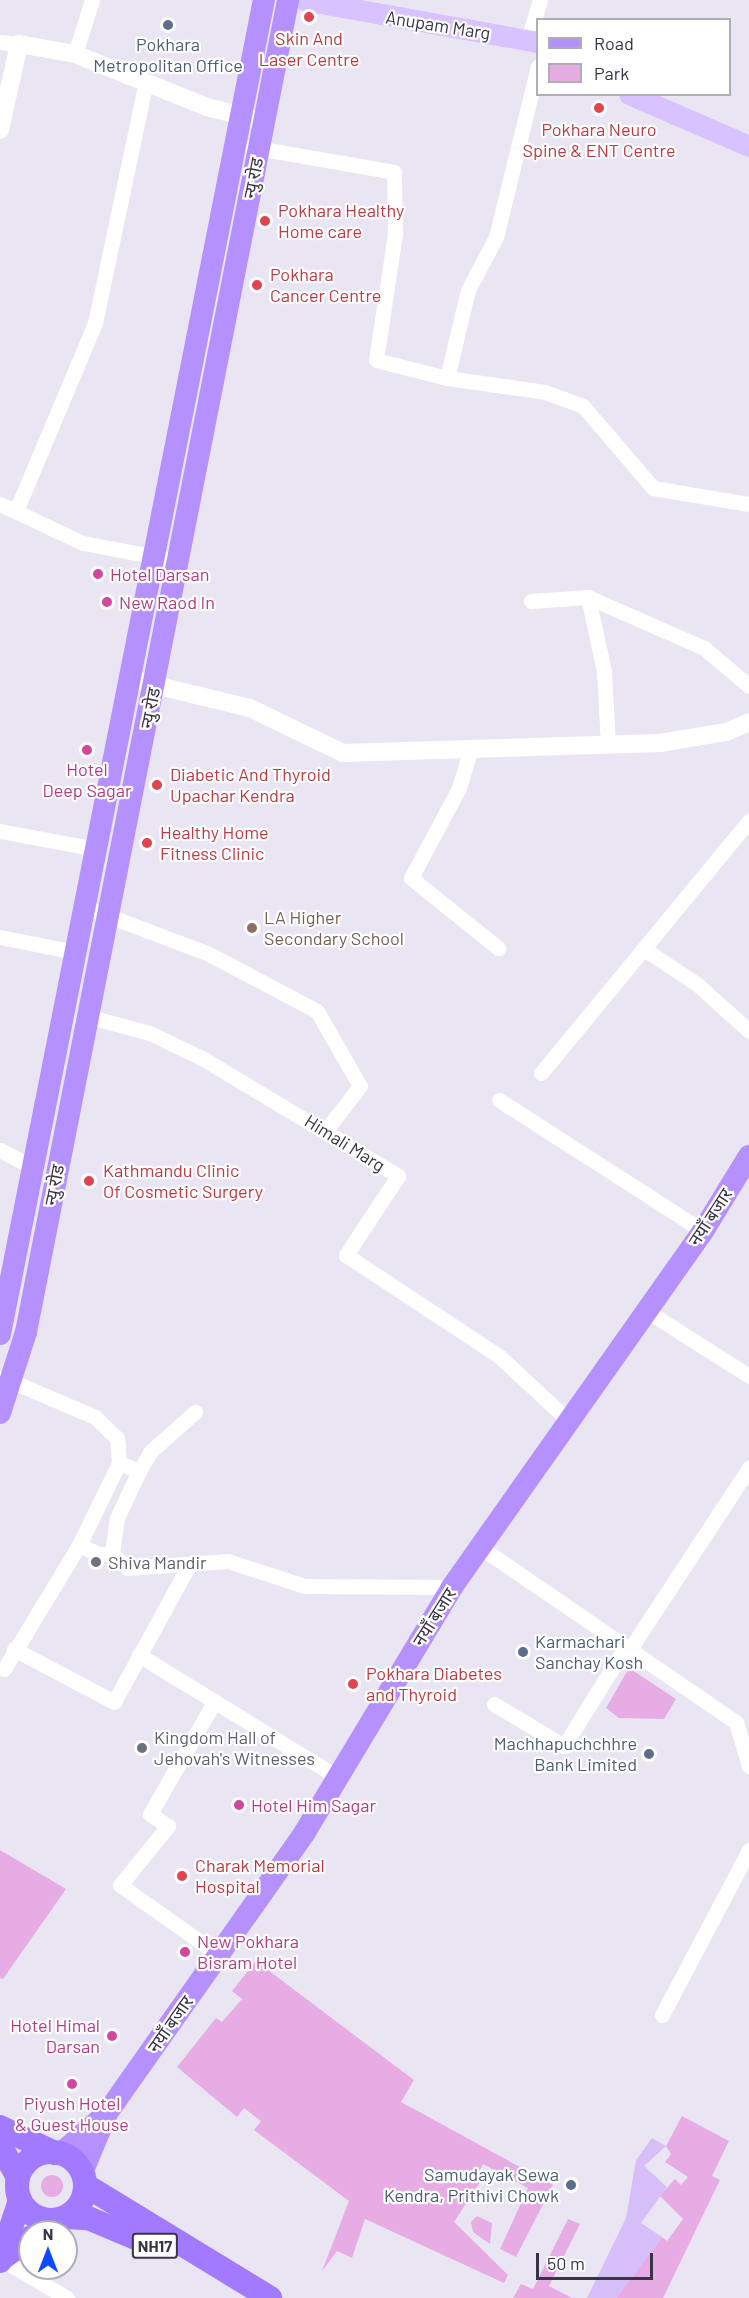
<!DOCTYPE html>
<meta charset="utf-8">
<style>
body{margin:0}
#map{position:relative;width:749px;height:2298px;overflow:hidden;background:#e9e5f3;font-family:Barlow,"Noto Sans Devanagari",sans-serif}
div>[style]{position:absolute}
.green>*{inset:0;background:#e8ace5}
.round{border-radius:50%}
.sand>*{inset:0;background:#d6bff9}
.minor>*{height:15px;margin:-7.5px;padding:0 7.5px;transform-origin:7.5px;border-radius:7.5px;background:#fff}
.tertiary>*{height:18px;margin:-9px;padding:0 9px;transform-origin:9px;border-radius:9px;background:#fff}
.secondary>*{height:21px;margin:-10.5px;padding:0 10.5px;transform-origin:10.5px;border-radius:10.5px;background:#d8c2ff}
.primary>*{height:22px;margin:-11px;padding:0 11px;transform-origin:11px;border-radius:11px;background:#b591ff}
.trunk>*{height:24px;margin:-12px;padding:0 12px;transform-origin:12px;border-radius:12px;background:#a27aff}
.trunk>.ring{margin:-12px;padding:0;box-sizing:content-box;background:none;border:24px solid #a27aff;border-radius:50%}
.dots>*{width:16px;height:16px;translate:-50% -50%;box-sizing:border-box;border:3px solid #fff;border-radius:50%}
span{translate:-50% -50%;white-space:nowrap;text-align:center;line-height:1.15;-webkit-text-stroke:4.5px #fff;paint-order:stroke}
.shield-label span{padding:2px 4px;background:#fff;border:2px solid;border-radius:4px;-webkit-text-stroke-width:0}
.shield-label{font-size:16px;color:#383445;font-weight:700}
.street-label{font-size:18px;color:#383445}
.health-label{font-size:18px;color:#be3a42}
.left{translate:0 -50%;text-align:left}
.service-label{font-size:18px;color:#4e5e75}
.right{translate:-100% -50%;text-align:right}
.hotel-label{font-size:18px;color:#b23c85}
.education-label{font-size:18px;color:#785e54}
.worship-label{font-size:18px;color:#5b616d}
.legend{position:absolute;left:536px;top:18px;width:195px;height:78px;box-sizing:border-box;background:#fff;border:2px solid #afaeb5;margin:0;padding:8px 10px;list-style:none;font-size:18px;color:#383445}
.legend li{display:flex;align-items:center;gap:12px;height:30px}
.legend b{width:30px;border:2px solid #afaeb5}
.north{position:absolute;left:18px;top:2220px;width:60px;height:60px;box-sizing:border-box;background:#fff;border:2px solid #afaeb5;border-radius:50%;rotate:0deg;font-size:16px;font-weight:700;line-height:24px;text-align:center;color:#383445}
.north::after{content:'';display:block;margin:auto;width:21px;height:27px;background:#0f4aff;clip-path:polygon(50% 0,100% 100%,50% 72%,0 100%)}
.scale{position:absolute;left:536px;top:2253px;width:117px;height:27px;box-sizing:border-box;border:3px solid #383445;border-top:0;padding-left:8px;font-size:18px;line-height:21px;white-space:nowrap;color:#383445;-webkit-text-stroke:4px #fff;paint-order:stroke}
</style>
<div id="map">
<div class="green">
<div style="clip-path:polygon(629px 1668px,676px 1699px,664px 1719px,619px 1718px,606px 1708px)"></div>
<div style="clip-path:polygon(0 1850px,66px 1889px,3px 1979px,0 1978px)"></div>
<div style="clip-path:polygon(256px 1961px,414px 2080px,401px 2102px,553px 2185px,516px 2257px,500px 2249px,528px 2188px,483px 2164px,475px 2179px,480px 2182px,454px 2222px,508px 2275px,504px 2283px,365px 2219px,352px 2258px,337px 2251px,322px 2271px,349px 2201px,254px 2130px,261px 2121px,244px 2108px,237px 2117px,177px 2067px,216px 2018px,222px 2022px,242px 1999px,232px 1991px)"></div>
<div style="clip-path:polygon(682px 2116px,729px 2141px,712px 2176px,720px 2180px,663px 2298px,616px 2298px,662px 2237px,667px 2241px,683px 2219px,660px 2196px,675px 2179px,681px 2185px,688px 2177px,665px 2162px,671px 2154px,666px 2146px)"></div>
<div class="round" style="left:41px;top:2175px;width:22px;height:22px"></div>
<div style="clip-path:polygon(477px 2216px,492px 2223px,490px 2244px,473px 2232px,471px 2222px)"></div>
<div style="clip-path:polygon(568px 2219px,580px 2224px,549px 2286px,572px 2298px,513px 2298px,521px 2284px,533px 2289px)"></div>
</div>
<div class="sand">
<div style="clip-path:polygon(652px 2138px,666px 2146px,644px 2166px,667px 2187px,641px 2223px,662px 2237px,616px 2298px,587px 2298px,626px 2218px,636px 2160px)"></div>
</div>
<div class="minor">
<div style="left:528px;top:39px;width:41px;rotate:-72.9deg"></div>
<div style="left:0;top:42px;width:19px;rotate:6deg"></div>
<div style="left:75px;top:54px;width:57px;rotate:-72.5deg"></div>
<div style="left:251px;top:147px;width:145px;rotate:9.9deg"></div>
<div style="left:394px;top:172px;width:62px;rotate:89.1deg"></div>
<div style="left:395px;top:234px;width:127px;rotate:98.6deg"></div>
<div style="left:376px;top:360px;width:73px;rotate:14.2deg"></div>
<div style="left:447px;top:378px;width:99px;rotate:8.1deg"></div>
<div style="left:545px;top:392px;width:40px;rotate:20.2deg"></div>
<div style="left:583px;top:406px;width:108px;rotate:49.5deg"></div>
<div style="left:653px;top:488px;width:97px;rotate:9.5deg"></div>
<div style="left:447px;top:378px;width:90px;rotate:-76.6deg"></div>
<div style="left:468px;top:290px;width:60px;rotate:-62.2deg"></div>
<div style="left:496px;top:237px;width:176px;rotate:-76.2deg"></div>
<div style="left:0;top:504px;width:92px;rotate:25.2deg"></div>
<div style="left:83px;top:543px;width:96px;rotate:10.8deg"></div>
<div style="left:16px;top:511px;width:204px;rotate:-67.2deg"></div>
<div style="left:95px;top:323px;width:247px;rotate:-78.1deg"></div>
<div style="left:588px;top:597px;width:76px;rotate:77.8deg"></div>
<div style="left:604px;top:671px;width:73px;rotate:86.9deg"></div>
<div style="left:531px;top:601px;width:57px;rotate:-4deg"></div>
<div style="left:588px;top:597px;width:127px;rotate:23.7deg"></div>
<div style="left:704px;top:648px;width:59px;rotate:40.2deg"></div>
<div style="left:471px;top:748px;width:42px;rotate:106.7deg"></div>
<div style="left:459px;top:788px;width:102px;rotate:118.1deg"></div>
<div style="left:411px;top:878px;width:112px;rotate:38.8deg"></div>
<div style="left:0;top:831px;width:99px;rotate:10.5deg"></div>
<div style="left:85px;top:907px;width:130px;rotate:20.7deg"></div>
<div style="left:207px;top:953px;width:124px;rotate:27.8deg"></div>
<div style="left:317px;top:1011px;width:86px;rotate:60.2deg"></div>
<div style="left:360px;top:1086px;width:56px;rotate:127.7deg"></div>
<div style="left:0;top:937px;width:76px;rotate:11.3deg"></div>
<div style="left:647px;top:951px;width:61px;rotate:33.7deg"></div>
<div style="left:698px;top:985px;width:69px;rotate:42deg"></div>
<div style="left:86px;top:1016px;width:66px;rotate:14.9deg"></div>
<div style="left:150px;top:1033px;width:58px;rotate:25.7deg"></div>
<div style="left:202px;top:1058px;width:229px;rotate:31deg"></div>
<div style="left:398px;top:1176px;width:95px;rotate:123.4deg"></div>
<div style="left:346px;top:1255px;width:185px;rotate:33.5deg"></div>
<div style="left:500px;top:1357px;width:93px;rotate:42.8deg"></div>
<div style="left:541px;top:1073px;width:327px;rotate:-50.5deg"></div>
<div style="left:499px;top:1100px;width:242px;rotate:32.7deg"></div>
<div style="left:0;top:1150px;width:41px;rotate:27.8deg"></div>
<div style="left:647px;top:1311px;width:121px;rotate:32.5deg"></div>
<div style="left:4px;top:1378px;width:99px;rotate:23.2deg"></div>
<div style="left:95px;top:1417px;width:30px;rotate:44deg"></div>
<div style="left:117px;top:1438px;width:25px;rotate:85deg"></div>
<div style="left:119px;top:1463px;width:91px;rotate:116deg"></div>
<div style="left:79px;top:1545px;width:21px;rotate:25deg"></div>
<div style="left:98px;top:1554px;width:14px;rotate:-4deg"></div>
<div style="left:112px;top:1553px;width:21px;rotate:45deg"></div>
<div style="left:127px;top:1568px;width:101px;rotate:-4deg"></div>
<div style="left:228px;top:1561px;width:80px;rotate:18.2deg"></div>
<div style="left:304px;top:1586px;width:148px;rotate:0.4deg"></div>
<div style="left:119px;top:1463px;width:22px;rotate:22deg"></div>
<div style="left:139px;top:1471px;width:23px;rotate:-59deg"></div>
<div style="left:151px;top:1451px;width:59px;rotate:-41.6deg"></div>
<div style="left:480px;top:1547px;width:310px;rotate:34.4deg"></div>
<div style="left:736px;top:1722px;width:46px;rotate:73.5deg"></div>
<div style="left:112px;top:1553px;width:35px;rotate:-82deg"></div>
<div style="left:117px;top:1518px;width:52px;rotate:-64.9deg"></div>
<div style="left:14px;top:1649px;width:113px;rotate:27.9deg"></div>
<div style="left:114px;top:1702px;width:158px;rotate:-61.3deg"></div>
<div style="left:630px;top:1649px;width:217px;rotate:-56.7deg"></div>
<div style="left:139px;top:1655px;width:235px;rotate:31.6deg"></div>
<div style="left:4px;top:1669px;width:145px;rotate:-58.8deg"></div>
<div style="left:213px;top:1704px;width:127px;rotate:119.8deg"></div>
<div style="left:150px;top:1814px;width:22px;rotate:34deg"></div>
<div style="left:168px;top:1826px;width:76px;rotate:129.1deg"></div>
<div style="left:120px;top:1885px;width:121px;rotate:35.3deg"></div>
<div style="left:494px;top:1704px;width:82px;rotate:31deg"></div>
<div style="left:564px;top:1746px;width:118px;rotate:-58.2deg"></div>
<div style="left:662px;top:2015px;width:187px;rotate:-62.2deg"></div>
<div style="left:1px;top:2259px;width:77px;rotate:30.6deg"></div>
</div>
<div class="tertiary">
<div style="left:0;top:130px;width:88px;rotate:-77.5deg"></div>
<div style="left:19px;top:44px;width:57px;rotate:10.1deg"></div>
<div style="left:75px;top:54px;width:142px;rotate:21.9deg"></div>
<div style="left:207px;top:107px;width:49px;rotate:14.3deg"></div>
<div style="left:130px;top:679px;width:123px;rotate:13.6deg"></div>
<div style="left:250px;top:708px;width:103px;rotate:25.8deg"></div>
<div style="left:343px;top:753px;width:317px;rotate:-1.8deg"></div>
<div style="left:660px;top:743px;width:67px;rotate:-9.5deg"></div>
<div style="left:726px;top:732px;width:25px;rotate:-23deg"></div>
</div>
<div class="secondary">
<div style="left:304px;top:0;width:238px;rotate:10.2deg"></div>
<div style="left:629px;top:94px;width:131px;rotate:23.4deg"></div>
</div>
<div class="primary">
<div style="left:0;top:1334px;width:1360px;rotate:-78.81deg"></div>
<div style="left:0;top:1413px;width:85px;rotate:-72.2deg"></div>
<div style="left:26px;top:1332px;width:1358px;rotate:-78.87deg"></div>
<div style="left:60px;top:2154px;width:58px;rotate:-40.8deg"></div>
<div style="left:82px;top:2173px;width:65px;rotate:-67.4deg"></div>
<div style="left:107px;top:2113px;width:344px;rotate:-54.8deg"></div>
<div style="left:305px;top:1832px;width:286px;rotate:-59deg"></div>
<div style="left:452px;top:1587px;width:436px;rotate:-54.8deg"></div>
<div style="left:703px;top:1231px;width:88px;rotate:-58.5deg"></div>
</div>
<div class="trunk">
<div style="left:0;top:2127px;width:61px;rotate:25.3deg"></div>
<div style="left:0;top:2145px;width:37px;rotate:61deg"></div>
<div class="ring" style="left:17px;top:2152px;width:44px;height:44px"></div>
<div style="left:85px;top:2185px;width:217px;rotate:31.4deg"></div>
<div style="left:66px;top:2217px;width:22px;rotate:3deg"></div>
<div style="left:88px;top:2218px;width:67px;rotate:22.8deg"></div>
<div style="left:1px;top:2259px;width:36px;rotate:-36deg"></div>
<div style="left:0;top:2261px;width:64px;rotate:-71.8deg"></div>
</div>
<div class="dots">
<div style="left:309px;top:17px;background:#e0444e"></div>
<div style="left:168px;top:25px;background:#5c6f8a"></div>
<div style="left:599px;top:108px;background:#e0444e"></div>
<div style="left:265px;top:221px;background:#e0444e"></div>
<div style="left:257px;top:285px;background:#e0444e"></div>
<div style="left:98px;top:574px;background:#d1479c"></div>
<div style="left:107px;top:602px;background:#d1479c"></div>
<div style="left:87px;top:750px;background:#d1479c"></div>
<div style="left:157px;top:785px;background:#e0444e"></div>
<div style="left:147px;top:843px;background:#e0444e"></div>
<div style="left:252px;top:928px;background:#8d6e63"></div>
<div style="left:89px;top:1181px;background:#e0444e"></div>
<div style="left:96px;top:1562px;background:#6b7280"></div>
<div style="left:523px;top:1652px;background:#5c6f8a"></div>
<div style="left:353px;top:1684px;background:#e0444e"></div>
<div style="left:142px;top:1748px;background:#6b7280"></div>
<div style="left:649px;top:1754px;background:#5c6f8a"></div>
<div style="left:239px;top:1805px;background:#d1479c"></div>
<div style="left:182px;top:1876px;background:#e0444e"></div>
<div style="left:185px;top:1952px;background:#d1479c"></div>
<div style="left:112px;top:2036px;background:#d1479c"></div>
<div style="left:72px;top:2084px;background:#d1479c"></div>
<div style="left:571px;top:2185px;background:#5c6f8a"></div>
</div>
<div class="shield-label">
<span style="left:155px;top:2246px">NH17</span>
</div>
<div class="street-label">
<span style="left:438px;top:25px;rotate:9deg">Anupam Marg</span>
<span style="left:253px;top:178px;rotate:-79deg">न्यु रोड</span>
<span style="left:150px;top:708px;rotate:-79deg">न्यु रोड</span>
<span style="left:345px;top:1143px;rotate:32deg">Himali Marg</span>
<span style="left:54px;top:1185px;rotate:-79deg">न्यु रोड</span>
<span style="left:710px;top:1217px;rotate:-57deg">नयाँ बजार</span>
<span style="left:434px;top:1617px;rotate:-58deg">नयाँ बजार</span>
<span style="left:170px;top:2024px;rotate:-55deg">नयाँ बजार</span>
</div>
<div class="health-label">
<span style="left:309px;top:49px">Skin And<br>Laser Centre</span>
<span style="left:599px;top:140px">Pokhara Neuro<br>Spine &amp; ENT Centre</span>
<span class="left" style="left:278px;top:221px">Pokhara Healthy<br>Home care</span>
<span class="left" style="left:270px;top:285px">Pokhara<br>Cancer Centre</span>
<span class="left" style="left:170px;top:785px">Diabetic And Thyroid<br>Upachar Kendra</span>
<span class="left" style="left:160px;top:843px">Healthy Home<br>Fitness Clinic</span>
<span class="left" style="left:103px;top:1181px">Kathmandu Clinic<br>Of Cosmetic Surgery</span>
<span class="left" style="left:366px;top:1684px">Pokhara Diabetes<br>and Thyroid</span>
<span class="left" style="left:195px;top:1876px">Charak Memorial<br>Hospital</span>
</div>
<div class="service-label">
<span style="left:168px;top:55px">Pokhara<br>Metropolitan Office</span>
<span class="left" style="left:535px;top:1652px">Karmachari<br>Sanchay Kosh</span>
<span class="right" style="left:637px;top:1754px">Machhapuchchhre<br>Bank Limited</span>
<span class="right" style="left:559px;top:2185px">Samudayak Sewa<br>Kendra, Prithivi Chowk</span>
</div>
<div class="hotel-label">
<span class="left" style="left:110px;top:574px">Hotel Darsan</span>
<span class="left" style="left:119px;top:602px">New Raod In</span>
<span style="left:87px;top:780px">Hotel<br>Deep Sagar</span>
<span class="left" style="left:251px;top:1805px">Hotel Him Sagar</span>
<span class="left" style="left:197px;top:1952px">New Pokhara<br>Bisram Hotel</span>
<span class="right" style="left:100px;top:2036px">Hotel Himal<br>Darsan</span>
<span style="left:72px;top:2114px">Piyush Hotel<br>&amp; Guest House</span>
</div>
<div class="education-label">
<span class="left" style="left:264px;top:928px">LA Higher<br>Secondary School</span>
</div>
<div class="worship-label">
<span class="left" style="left:108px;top:1562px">Shiva Mandir</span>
<span class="left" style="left:154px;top:1748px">Kingdom Hall of<br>Jehovah's Witnesses</span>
</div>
<ul class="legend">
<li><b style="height:8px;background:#b591ff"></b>Road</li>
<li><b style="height:16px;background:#e8ace5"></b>Park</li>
</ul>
<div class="north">N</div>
<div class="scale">50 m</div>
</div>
